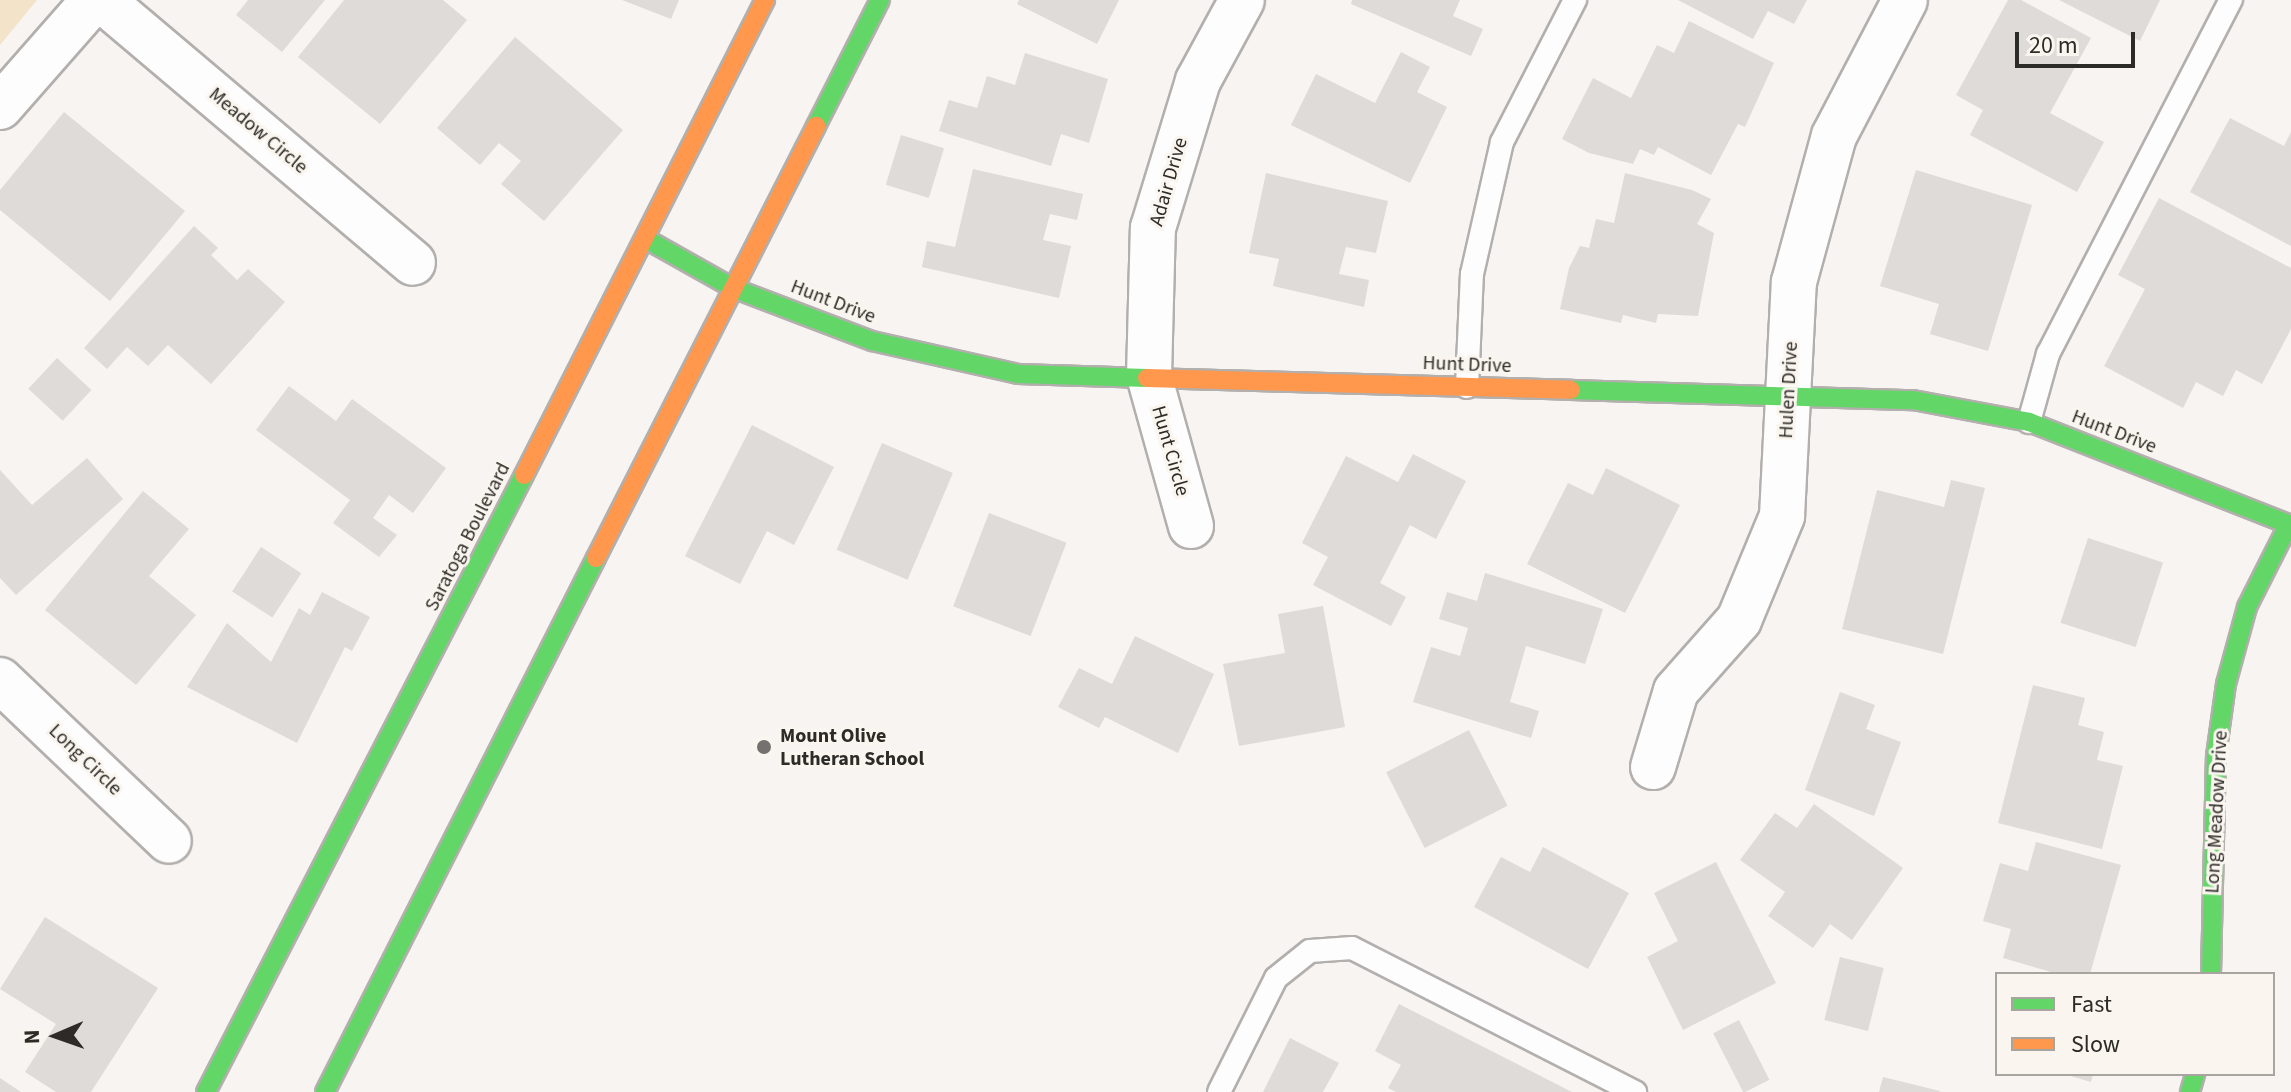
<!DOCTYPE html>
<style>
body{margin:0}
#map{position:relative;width:2291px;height:1092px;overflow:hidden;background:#f7f4f1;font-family:"Source Sans 3",sans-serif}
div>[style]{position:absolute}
.green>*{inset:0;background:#f3e4c9}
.building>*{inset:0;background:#dedbd9;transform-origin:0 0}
.roads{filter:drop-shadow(2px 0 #b2afad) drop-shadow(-2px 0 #b2afad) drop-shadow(0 2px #b2afad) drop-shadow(0 -2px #b2afad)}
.lane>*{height:22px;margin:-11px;padding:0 11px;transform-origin:11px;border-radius:11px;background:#fefdfd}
.street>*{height:44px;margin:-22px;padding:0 22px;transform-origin:22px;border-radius:22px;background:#fefdfd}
.fast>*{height:18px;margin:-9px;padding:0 9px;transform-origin:9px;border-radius:9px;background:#63d668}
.slow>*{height:18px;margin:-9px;padding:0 9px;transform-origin:9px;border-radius:9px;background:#ff974d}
.dots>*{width:22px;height:22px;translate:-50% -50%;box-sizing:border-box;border:4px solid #faf5ee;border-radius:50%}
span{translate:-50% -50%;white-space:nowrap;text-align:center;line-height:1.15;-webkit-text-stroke:6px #faf5ee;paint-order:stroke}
.street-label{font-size:20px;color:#2d2b28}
.poi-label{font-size:20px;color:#2d2b28;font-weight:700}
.left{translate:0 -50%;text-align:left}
.legend{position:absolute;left:1995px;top:972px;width:280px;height:104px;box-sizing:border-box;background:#faf5ee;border:2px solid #a8a49f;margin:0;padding:10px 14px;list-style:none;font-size:24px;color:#2d2b28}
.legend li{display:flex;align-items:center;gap:16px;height:40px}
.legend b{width:40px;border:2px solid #a8a49f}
.north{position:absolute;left:16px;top:996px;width:80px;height:80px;-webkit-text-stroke:6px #faf5ee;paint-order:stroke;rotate:268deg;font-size:22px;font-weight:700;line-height:32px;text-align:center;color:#2d2b28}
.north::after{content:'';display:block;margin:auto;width:28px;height:36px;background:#2d2b28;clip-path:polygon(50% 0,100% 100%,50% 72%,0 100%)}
.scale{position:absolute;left:2015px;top:32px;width:120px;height:36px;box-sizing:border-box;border:4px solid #2d2b28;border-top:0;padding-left:10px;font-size:24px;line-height:28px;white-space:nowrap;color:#2d2b28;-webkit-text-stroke:6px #faf5ee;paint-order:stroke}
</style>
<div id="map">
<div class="green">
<div style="clip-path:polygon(0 0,37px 0,0 45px)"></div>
</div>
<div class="building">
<div style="clip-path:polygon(248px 0,325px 0,282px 52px,236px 15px)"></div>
<div style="clip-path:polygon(344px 0,443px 0,467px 20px,380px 124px,298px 57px)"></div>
<div style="clip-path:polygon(622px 0,679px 0,671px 19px)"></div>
<div style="clip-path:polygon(1019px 0,1119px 0,1097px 44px,1017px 4px)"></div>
<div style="clip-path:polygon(1352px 0,1460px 0,1453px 16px,1483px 29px,1471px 56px,1351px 4px)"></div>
<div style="clip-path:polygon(1678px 0,1807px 0,1794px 24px,1768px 11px,1753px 39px)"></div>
<div style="clip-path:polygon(2008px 0,2021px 0,2091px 38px,2050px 113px,2104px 142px,2077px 192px,1970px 135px,1983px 110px,1956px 95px)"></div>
<div style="clip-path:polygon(2059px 0,2160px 0,2140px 41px)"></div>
<div style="clip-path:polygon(1689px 21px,1774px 63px,1745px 127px,1738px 124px,1711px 175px,1658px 147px,1654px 155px,1640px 149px,1633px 164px,1589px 153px,1562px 139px,1593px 78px,1631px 98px,1657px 45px,1674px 53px)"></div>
<div style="clip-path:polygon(515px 37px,623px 130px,544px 221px,501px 184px,521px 161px,499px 143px,480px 165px,437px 128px)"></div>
<div style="clip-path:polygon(1401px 52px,1430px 67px,1417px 92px,1447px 107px,1410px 183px,1291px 125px,1316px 74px,1375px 103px)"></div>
<div style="clip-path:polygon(1025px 53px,1108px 79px,1089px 143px,1061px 134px,1051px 166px,939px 131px,949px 100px,977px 108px,987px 76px,1015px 85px)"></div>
<div style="clip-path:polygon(64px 112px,185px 211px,110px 301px,0 210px,0 190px)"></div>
<div style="clip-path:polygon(2230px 118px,2284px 146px,2291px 132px,2291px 246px,2190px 192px)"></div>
<div style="left:901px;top:135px;width:45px;height:52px;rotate:17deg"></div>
<div style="clip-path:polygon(973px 169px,1083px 194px,1077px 220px,1050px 214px,1043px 240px,1071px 246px,1059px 298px,922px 267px,927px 241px,955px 247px)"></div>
<div style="clip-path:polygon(1916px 170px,2032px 205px,1988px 351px,1930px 334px,1939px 304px,1880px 286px)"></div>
<div style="clip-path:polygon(1266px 173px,1388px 201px,1376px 253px,1346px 247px,1339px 274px,1369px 280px,1364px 307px,1273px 286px,1279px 259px,1249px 253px)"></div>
<div style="clip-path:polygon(1625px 173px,1692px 190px,1711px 199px,1697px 224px,1714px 233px,1698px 316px,1658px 314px,1656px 323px,1623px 315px,1621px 323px,1560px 309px,1569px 268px,1580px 246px,1589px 248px,1596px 219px,1614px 223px)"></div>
<div style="clip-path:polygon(2159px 198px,2291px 268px,2291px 329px,2262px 384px,2236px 370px,2223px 396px,2196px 382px,2183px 408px,2104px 366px,2145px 289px,2118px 275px)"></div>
<div style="clip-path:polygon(194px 226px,218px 248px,211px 255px,237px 280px,248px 269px,285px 302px,211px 384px,168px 345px,148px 366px,127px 347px,107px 369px,84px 348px)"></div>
<div style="left:57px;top:358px;width:47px;height:42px;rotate:43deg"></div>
<div style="clip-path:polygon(289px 386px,336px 421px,352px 399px,446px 468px,413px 513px,389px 495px,373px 518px,397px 535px,379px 557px,333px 523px,350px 500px,256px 430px)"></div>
<div style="clip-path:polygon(752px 425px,834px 467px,794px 545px,767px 531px,740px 584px,685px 556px)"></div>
<div style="left:882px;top:443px;width:77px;height:116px;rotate:23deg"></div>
<div style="clip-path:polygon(1413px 454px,1466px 481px,1436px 539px,1410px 525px,1380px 583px,1406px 597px,1391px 626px,1313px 585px,1328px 557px,1302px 543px,1346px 456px,1398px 482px)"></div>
<div style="clip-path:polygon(87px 458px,123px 499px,16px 595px,0 578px,0 470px,32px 505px)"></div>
<div style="clip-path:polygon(1606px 468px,1680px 505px,1625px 613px,1527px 564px,1568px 483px,1593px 495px)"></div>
<div style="clip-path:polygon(1951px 480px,1985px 488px,1943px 654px,1842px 629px,1877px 490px,1944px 507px)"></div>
<div style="clip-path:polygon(143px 491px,189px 529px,149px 576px,196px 615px,136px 685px,45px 610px)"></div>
<div style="left:989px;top:513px;width:83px;height:100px;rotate:21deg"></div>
<div style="left:2088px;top:538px;width:79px;height:89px;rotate:18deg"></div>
<div style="left:261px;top:547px;width:48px;height:53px;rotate:33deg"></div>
<div style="clip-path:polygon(1485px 573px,1603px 609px,1585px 664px,1526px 646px,1510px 702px,1539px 711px,1531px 738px,1413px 702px,1431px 647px,1460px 656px,1468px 628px,1439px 619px,1447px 592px,1477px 601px)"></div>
<div style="clip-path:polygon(322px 592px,370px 617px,352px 651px,345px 647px,297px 743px,187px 687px,227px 623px,271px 662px,299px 608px,310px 615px)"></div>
<div style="clip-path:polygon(1323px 606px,1345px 727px,1239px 746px,1223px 664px,1285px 653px,1278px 614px)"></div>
<div style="clip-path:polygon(1135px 636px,1214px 674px,1178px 753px,1105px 717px,1099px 728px,1058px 707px,1079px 668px,1112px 684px)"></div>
<div style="clip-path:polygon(2033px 685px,2085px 698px,2078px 725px,2104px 732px,2097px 760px,2123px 766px,2102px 849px,1998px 823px)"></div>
<div style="clip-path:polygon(1840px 692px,1875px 705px,1866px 729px,1901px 742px,1874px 816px,1805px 790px)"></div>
<div style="left:1469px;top:730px;width:85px;height:93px;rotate:63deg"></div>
<div style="clip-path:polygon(1814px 804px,1903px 868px,1852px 940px,1830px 924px,1813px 948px,1768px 916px,1785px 892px,1740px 860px,1775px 813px,1797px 828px)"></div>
<div style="clip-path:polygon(2036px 842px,2121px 865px,2090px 974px,2058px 974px,2003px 958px,2011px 929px,1983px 921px,2000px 863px,2028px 871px)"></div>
<div style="clip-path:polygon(1543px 847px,1629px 893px,1588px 969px,1474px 907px,1501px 857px,1530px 872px)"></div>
<div style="clip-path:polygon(1716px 862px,1776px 983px,1683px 1030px,1647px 957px,1678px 941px,1654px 893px)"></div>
<div style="clip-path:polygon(45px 917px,158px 988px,91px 1092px,56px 1092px,25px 1072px,56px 1024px,0 989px)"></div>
<div style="left:1840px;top:957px;width:45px;height:65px;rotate:14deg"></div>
<div style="clip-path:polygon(1399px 1004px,1572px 1092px,1396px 1092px,1388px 1088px,1401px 1065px,1375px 1051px)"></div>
<div style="left:1739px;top:1020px;width:67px;height:29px;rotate:63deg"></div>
<div style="clip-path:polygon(1290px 1038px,1339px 1063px,1323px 1092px,1263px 1092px)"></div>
<div style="clip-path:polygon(2064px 1074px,2093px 1074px,2091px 1082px)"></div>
<div style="clip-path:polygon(1883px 1077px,1940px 1091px,1939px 1092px,1879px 1092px)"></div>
<div style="clip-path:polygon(0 1078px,21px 1092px,0 1092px)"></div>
</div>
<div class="roads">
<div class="lane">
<div style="left:1467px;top:387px;width:113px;rotate:-87.5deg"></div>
<div style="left:1472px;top:274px;width:135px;rotate:-77.2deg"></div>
<div style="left:1502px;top:142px;width:160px;rotate:-62.8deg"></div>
<div style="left:2029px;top:422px;width:71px;rotate:-74.4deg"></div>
<div style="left:2048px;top:354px;width:399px;rotate:-62.7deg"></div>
<div style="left:1219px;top:1092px;width:127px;rotate:-63.4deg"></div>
<div style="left:1276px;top:978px;width:43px;rotate:-38.5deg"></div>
<div style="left:1310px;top:951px;width:42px;rotate:-4.1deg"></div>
<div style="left:1352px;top:948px;width:318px;rotate:27deg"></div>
</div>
<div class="street">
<div style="left:102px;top:0;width:407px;rotate:40.2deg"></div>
<div style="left:0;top:107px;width:142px;rotate:-48.7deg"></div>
<div style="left:1191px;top:526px;width:156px;rotate:-105.6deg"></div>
<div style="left:1149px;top:376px;width:148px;rotate:-88.5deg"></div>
<div style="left:1153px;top:228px;width:154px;rotate:-73deg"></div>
<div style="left:1198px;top:81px;width:92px;rotate:-61.5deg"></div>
<div style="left:0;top:680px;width:233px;rotate:43.6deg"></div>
<div style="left:1653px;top:767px;width:79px;rotate:-73.2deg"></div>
<div style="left:1676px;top:691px;width:95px;rotate:-48.4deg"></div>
<div style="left:1739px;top:620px;width:113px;rotate:-67.5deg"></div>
<div style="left:1782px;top:516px;width:234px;rotate:-87.1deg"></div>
<div style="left:1794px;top:282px;width:151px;rotate:-74.7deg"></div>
<div style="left:1834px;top:136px;width:153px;rotate:-62.4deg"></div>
</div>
<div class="fast">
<div style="left:816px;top:126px;width:141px;rotate:-63.1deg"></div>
<div style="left:646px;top:239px;width:100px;rotate:29.4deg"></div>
<div style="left:733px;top:288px;width:149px;rotate:20.9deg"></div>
<div style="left:872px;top:341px;width:150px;rotate:12.7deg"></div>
<div style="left:1018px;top:374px;width:129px;rotate:1.8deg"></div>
<div style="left:1571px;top:390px;width:342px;rotate:1.7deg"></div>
<div style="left:1913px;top:400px;width:118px;rotate:10.7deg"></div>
<div style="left:2029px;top:422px;width:282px;rotate:21.5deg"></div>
<div style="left:2211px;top:974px;width:218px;rotate:-88.7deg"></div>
<div style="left:2216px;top:756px;width:73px;rotate:-82.1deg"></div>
<div style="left:2226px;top:684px;width:80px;rotate:-74.7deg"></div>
<div style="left:2247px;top:607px;width:93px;rotate:-63.2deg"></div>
<div style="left:206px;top:1092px;width:694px;rotate:-62.73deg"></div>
<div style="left:325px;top:1092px;width:599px;rotate:-63.09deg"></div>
<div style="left:2190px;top:1092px;width:19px;rotate:-74deg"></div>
</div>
<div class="slow">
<div style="left:1147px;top:378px;width:424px;rotate:1.6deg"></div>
<div style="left:524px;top:475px;width:533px;rotate:-63.1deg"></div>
<div style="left:596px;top:558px;width:485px;rotate:-63deg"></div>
</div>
</div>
<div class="dots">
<div style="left:764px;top:747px;background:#74716e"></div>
</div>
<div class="street-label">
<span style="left:258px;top:131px;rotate:40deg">Meadow Circle</span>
<span style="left:1169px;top:182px;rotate:-74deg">Adair Drive</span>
<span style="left:833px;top:302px;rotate:21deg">Hunt Drive</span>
<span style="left:1467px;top:365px;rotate:2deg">Hunt Drive</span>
<span style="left:1789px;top:390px;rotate:-87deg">Hulen Drive</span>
<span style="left:2114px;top:432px;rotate:21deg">Hunt Drive</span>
<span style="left:1170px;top:451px;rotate:74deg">Hunt Circle</span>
<span style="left:468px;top:537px;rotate:-63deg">Saratoga Boulevard</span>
<span style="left:85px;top:760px;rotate:44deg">Long Circle</span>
<span style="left:2217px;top:812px;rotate:-87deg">Long Meadow Drive</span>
</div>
<div class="poi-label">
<span class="left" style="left:780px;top:748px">Mount Olive<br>Lutheran School</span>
</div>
<ul class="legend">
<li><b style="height:10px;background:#63d668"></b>Fast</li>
<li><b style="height:10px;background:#ff974d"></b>Slow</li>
</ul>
<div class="north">N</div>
<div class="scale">20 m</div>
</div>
